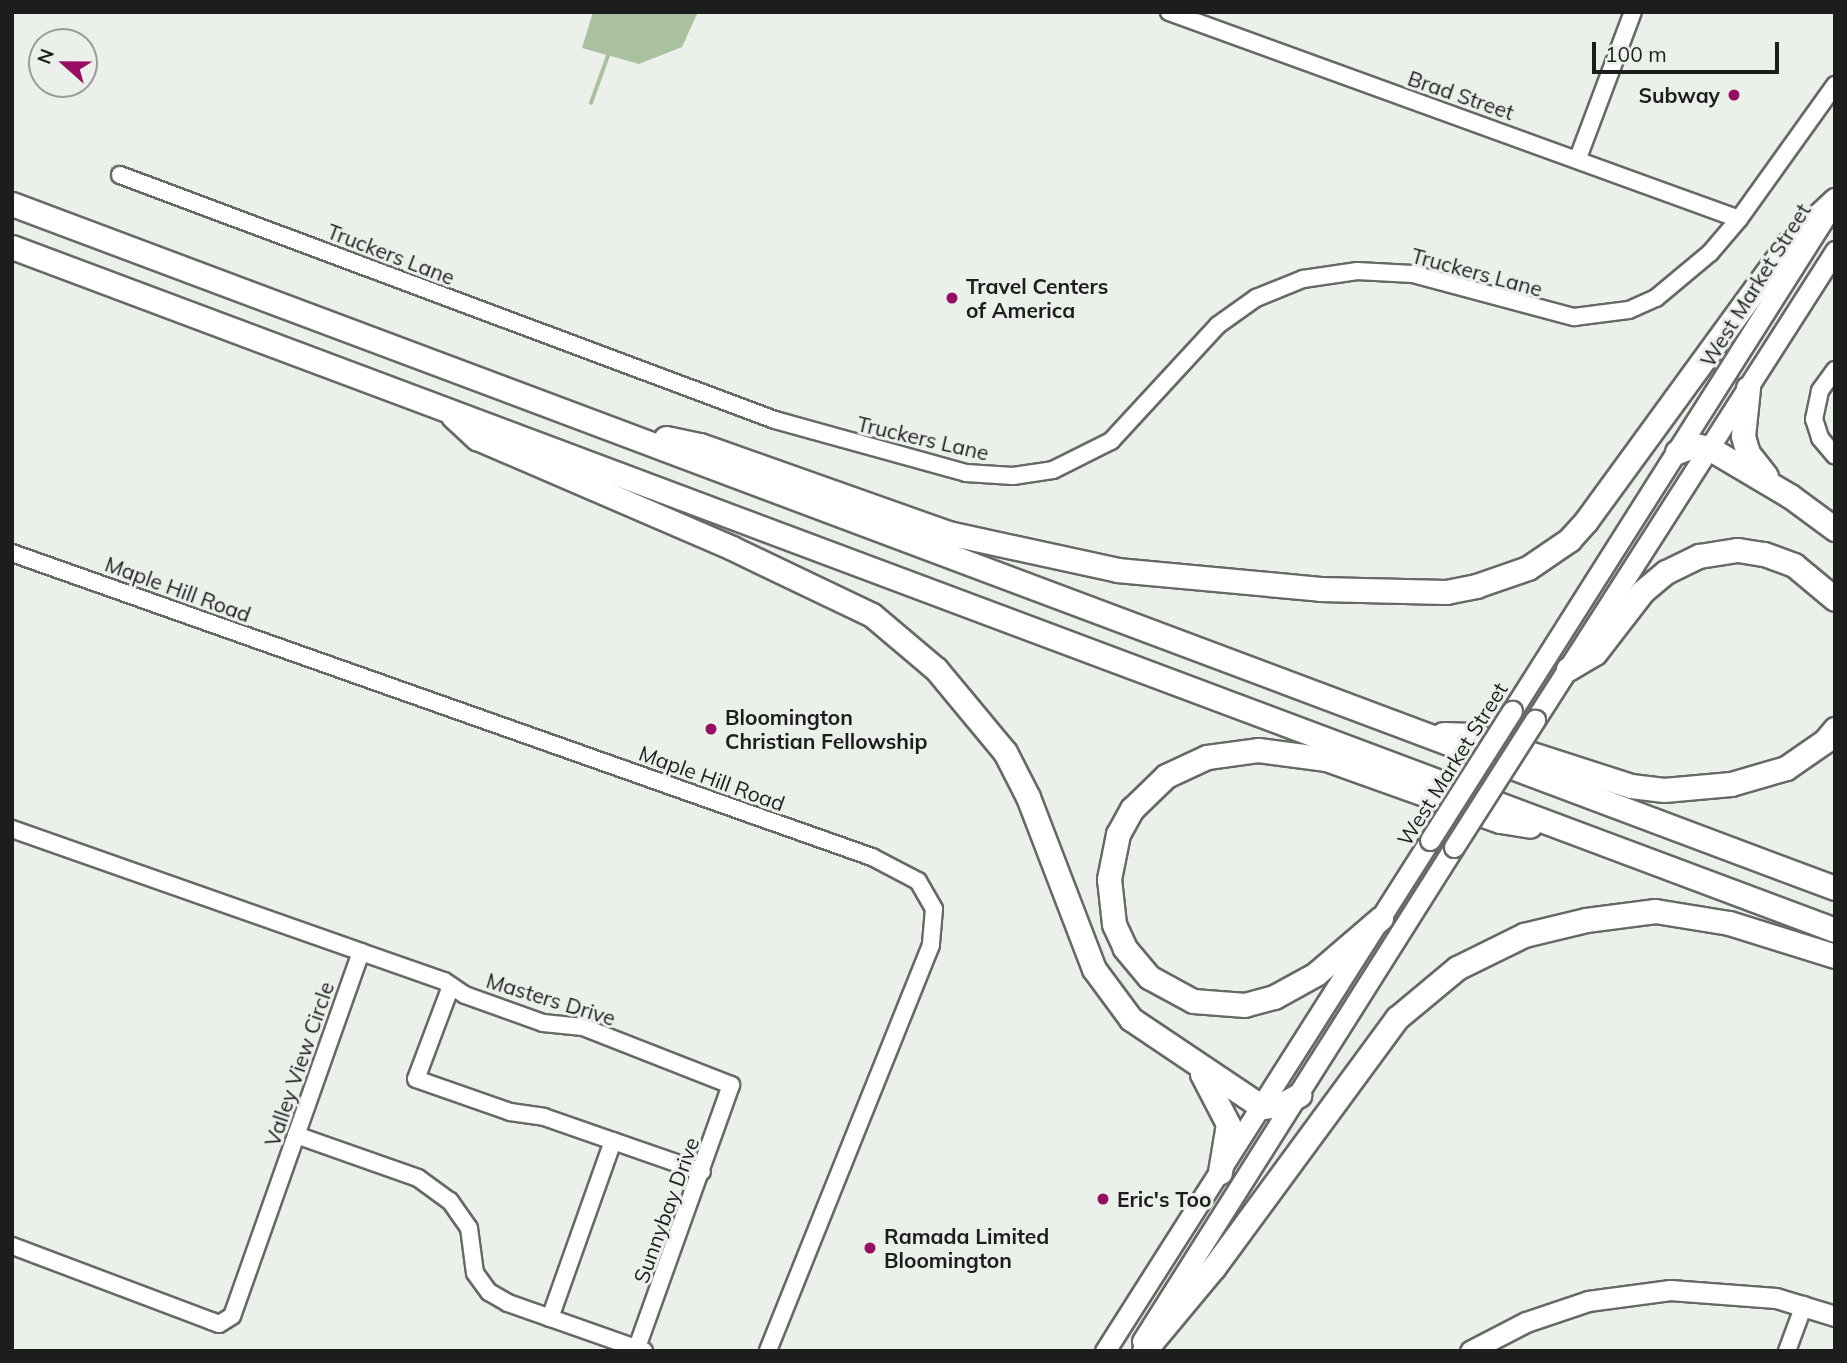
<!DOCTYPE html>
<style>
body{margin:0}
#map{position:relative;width:1847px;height:1363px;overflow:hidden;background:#ecf0eb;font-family:Mulish,sans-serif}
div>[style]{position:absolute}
.water>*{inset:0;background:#aac19f}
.stream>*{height:3.5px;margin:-1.75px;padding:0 1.75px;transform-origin:1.75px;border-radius:1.75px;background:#aac19f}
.roads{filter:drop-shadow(2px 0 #666a65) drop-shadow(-2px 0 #666a65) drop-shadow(0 2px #666a65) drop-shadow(0 -2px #666a65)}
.minor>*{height:16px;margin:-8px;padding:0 8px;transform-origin:8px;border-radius:8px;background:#fff}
.major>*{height:19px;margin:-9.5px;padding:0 9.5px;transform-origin:9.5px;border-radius:9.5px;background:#fff}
.highway>*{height:23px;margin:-11.5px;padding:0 11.5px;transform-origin:11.5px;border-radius:11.5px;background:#fff}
.bridges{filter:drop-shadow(2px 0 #666a65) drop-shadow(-2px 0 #666a65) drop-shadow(0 2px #666a65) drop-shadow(0 -2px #666a65)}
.major-bridge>*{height:19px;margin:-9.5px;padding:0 9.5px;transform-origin:9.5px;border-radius:9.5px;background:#fff}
.dots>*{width:19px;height:19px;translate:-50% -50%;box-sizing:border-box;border:4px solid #ecf0eb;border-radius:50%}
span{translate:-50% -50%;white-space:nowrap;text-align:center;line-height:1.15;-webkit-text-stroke:6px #ecf0eb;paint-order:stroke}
.street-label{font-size:21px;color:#1c1e1c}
.poi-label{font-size:21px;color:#1c1e1c;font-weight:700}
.right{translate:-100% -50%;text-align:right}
.left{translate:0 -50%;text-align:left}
.frame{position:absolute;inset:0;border:14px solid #1c1e1c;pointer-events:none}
.north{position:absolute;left:28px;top:28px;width:70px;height:70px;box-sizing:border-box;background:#ecf0eb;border:2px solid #999c98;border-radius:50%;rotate:291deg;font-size:19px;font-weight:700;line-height:28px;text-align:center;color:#1c1e1c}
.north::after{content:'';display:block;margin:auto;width:24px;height:32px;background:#970d61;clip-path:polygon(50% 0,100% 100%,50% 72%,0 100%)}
.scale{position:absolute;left:1592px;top:42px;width:187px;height:32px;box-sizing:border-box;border:4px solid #1c1e1c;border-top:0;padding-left:9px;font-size:21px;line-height:24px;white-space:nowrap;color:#1c1e1c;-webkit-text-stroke:5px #ecf0eb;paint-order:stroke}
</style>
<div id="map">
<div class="water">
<div style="clip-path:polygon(593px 12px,698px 12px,682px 47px,639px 64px,582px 48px)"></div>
</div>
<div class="stream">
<div style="left:591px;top:103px;width:53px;rotate:-70.2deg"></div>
</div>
<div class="roads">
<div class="minor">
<div style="left:1169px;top:12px;width:606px;rotate:19.96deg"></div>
<div style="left:1578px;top:158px;width:156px;rotate:-69.4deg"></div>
<div style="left:120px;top:175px;width:699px;rotate:20.51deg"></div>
<div style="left:775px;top:420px;width:198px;rotate:15.5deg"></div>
<div style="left:966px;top:473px;width:47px;rotate:3.7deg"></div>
<div style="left:1013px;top:476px;width:40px;rotate:-8.5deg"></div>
<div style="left:1053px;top:470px;width:65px;rotate:-26.6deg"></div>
<div style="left:1111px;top:441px;width:158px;rotate:-47.3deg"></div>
<div style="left:1218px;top:325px;width:47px;rotate:-35.4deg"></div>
<div style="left:1256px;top:298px;width:51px;rotate:-22deg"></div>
<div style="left:1303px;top:279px;width:55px;rotate:-8.4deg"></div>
<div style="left:1357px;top:271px;width:56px;rotate:3.1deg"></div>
<div style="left:1413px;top:274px;width:167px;rotate:15deg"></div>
<div style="left:1574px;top:317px;width:55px;rotate:-7.3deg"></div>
<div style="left:1629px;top:310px;width:30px;rotate:-24deg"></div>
<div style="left:1656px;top:298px;width:70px;rotate:-39.8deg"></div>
<div style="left:1710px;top:253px;width:45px;rotate:-49.5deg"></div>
<div style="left:1739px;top:219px;width:165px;rotate:-54.4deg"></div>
<div style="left:1835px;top:370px;width:26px;rotate:126deg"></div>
<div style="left:1820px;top:391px;width:29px;rotate:102deg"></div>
<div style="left:1814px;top:419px;width:20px;rotate:72deg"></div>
<div style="left:1820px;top:438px;width:23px;rotate:50deg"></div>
<div style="left:12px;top:553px;width:912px;rotate:19.47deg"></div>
<div style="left:872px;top:857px;width:52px;rotate:27.6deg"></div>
<div style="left:918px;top:881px;width:32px;rotate:60deg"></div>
<div style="left:934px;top:909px;width:36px;rotate:95deg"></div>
<div style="left:931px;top:945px;width:437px;rotate:111.9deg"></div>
<div style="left:12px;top:829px;width:370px;rotate:19.4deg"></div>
<div style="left:361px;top:952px;width:386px;rotate:109.5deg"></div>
<div style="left:232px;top:1316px;width:15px;rotate:148deg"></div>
<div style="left:219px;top:1324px;width:9px;rotate:-159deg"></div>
<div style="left:211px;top:1321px;width:213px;rotate:-159.3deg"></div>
<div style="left:361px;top:952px;width:88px;rotate:19.3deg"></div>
<div style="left:444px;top:981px;width:25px;rotate:34deg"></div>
<div style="left:465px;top:995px;width:83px;rotate:19.7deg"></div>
<div style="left:543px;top:1023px;width:40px;rotate:5.7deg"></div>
<div style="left:583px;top:1027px;width:159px;rotate:21.4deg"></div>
<div style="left:731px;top:1085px;width:279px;rotate:109.7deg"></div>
<div style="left:451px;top:986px;width:99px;rotate:110.6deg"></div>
<div style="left:416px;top:1079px;width:100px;rotate:19.3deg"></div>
<div style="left:510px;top:1112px;width:34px;rotate:8deg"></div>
<div style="left:544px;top:1117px;width:73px;rotate:19.2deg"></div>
<div style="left:613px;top:1141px;width:188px;rotate:109.6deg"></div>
<div style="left:296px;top:1135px;width:129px;rotate:19.4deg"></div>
<div style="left:418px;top:1178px;width:39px;rotate:36deg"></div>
<div style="left:450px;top:1201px;width:33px;rotate:55deg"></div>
<div style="left:469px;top:1228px;width:45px;rotate:82.4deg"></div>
<div style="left:475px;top:1273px;width:24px;rotate:54deg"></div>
<div style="left:489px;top:1292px;width:22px;rotate:30deg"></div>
<div style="left:508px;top:1303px;width:144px;rotate:19.4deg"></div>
<div style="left:613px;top:1141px;width:94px;rotate:19.2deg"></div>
<div style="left:1787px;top:1351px;width:49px;rotate:-69.7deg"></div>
</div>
<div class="major">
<div style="left:1512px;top:711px;width:585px;rotate:-57.64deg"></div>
<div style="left:1535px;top:720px;width:557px;rotate:-57.39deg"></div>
<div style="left:1142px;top:1341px;width:584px;rotate:-57.72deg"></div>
<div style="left:1105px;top:1351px;width:606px;rotate:-57.54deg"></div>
<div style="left:1470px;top:1351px;width:63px;rotate:-27.4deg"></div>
<div style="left:1526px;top:1322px;width:65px;rotate:-18.7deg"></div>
<div style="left:1588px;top:1301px;width:83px;rotate:-7.6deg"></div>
<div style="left:1670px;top:1290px;width:106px;rotate:4.3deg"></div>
<div style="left:1776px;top:1298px;width:62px;rotate:17deg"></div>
</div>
<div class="highway">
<div style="left:12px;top:204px;width:1947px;rotate:20.57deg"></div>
<div style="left:12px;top:247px;width:1947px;rotate:20.54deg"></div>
<div style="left:1748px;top:388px;width:48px;rotate:95.9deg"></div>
<div style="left:1743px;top:436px;width:18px;rotate:74deg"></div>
<div style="left:1748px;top:453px;width:29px;rotate:52deg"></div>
<div style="left:453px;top:416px;width:33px;rotate:43deg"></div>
<div style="left:477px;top:438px;width:278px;rotate:23.3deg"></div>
<div style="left:732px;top:548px;width:155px;rotate:25.6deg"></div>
<div style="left:872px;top:615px;width:84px;rotate:40.2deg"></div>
<div style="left:936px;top:669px;width:108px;rotate:50.3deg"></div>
<div style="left:1005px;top:752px;width:51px;rotate:62.9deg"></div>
<div style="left:1028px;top:797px;width:184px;rotate:69deg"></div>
<div style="left:1094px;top:969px;width:62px;rotate:53.5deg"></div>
<div style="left:1131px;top:1019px;width:158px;rotate:33.9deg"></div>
<div style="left:1262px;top:1107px;width:19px;rotate:-6deg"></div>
<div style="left:1281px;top:1105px;width:21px;rotate:-29deg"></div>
<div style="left:666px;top:438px;width:35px;rotate:12deg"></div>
<div style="left:700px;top:445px;width:263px;rotate:19.5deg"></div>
<div style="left:948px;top:533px;width:173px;rotate:12.3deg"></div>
<div style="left:1117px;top:570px;width:204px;rotate:5.3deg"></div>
<div style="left:1320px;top:589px;width:126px;rotate:1.4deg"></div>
<div style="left:1446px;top:592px;width:31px;rotate:-11deg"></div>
<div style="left:1476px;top:586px;width:55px;rotate:-19.1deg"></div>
<div style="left:1528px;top:568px;width:50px;rotate:-34.3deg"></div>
<div style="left:1569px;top:540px;width:25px;rotate:-48deg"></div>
<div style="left:1586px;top:521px;width:341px;rotate:-53.9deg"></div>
<div style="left:1787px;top:245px;width:66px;rotate:-43.2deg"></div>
<div style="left:1677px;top:452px;width:19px;rotate:-21deg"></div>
<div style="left:1695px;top:445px;width:14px;rotate:12deg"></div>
<div style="left:1709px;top:448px;width:94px;rotate:30.7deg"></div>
<div style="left:1790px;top:496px;width:56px;rotate:36.3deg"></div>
<div style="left:1568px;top:669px;width:31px;rotate:-31deg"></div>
<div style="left:1595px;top:653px;width:78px;rotate:-52.3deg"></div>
<div style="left:1643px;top:591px;width:30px;rotate:-40deg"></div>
<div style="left:1666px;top:572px;width:37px;rotate:-26deg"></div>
<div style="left:1699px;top:556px;width:39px;rotate:-9deg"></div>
<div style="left:1738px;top:550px;width:26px;rotate:9deg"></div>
<div style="left:1764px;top:554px;width:32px;rotate:20deg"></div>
<div style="left:1794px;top:565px;width:53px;rotate:39.7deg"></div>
<div style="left:1443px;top:734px;width:30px;rotate:2deg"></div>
<div style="left:1473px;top:735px;width:166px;rotate:17.9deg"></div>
<div style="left:1631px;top:786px;width:33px;rotate:7deg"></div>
<div style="left:1664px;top:790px;width:67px;rotate:-5.1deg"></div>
<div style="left:1731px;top:784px;width:57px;rotate:-16.2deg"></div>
<div style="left:1786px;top:768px;width:47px;rotate:-34.7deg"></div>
<div style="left:1825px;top:741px;width:16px;rotate:-50deg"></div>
<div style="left:1381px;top:918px;width:86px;rotate:139.3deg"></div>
<div style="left:1316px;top:974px;width:48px;rotate:151.3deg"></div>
<div style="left:1274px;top:997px;width:30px;rotate:165deg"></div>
<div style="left:1245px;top:1005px;width:52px;rotate:-175.6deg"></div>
<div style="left:1193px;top:1001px;width:50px;rotate:-151.4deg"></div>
<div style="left:1149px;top:977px;width:38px;rotate:-130deg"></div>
<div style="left:1125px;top:948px;width:26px;rotate:-115deg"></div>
<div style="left:1114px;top:924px;width:45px;rotate:-96.3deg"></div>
<div style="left:1109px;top:879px;width:46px;rotate:-78.7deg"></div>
<div style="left:1118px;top:834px;width:29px;rotate:-61deg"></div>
<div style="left:1132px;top:809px;width:47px;rotate:-44.1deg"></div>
<div style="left:1166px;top:776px;width:45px;rotate:-24.9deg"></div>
<div style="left:1207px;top:757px;width:51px;rotate:-7.8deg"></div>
<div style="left:1258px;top:750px;width:69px;rotate:7.5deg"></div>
<div style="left:1326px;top:759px;width:185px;rotate:19.6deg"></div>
<div style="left:1500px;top:821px;width:30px;rotate:9deg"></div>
<div style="left:1202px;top:1074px;width:56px;rotate:62.5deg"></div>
<div style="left:1228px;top:1124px;width:49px;rotate:99.5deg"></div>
<div style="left:1144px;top:1351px;width:109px;rotate:-50.2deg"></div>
<div style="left:1214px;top:1267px;width:309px;rotate:-53.7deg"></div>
<div style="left:1397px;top:1018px;width:78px;rotate:-39.8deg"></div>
<div style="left:1457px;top:968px;width:75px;rotate:-26.2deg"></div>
<div style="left:1524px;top:935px;width:64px;rotate:-13.6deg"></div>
<div style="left:1586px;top:920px;width:70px;rotate:-7.4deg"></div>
<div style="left:1655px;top:911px;width:75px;rotate:9.2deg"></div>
<div style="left:1729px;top:923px;width:111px;rotate:17.3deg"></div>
</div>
</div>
<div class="bridges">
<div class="major-bridge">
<div style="left:1430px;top:840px;width:153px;rotate:-57.6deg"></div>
<div style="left:1454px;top:847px;width:151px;rotate:-57.5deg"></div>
</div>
</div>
<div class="dots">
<div style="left:1734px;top:95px;background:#970d61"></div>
<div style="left:952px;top:298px;background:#970d61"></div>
<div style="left:711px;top:729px;background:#970d61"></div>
<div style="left:1103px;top:1199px;background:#970d61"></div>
<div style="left:870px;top:1248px;background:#970d61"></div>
</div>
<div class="street-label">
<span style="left:1461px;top:95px;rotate:19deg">Brad Street</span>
<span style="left:391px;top:254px;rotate:21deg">Truckers Lane</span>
<span style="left:1477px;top:272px;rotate:15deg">Truckers Lane</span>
<span style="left:1755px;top:285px;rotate:-58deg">West Market Street</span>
<span style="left:923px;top:438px;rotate:13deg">Truckers Lane</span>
<span style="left:178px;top:589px;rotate:20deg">Maple Hill Road</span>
<span style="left:1452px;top:764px;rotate:-58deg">West Market Street</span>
<span style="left:712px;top:778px;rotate:20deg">Maple Hill Road</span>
<span style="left:551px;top:999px;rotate:17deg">Masters Drive</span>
<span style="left:299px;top:1064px;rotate:-71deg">Valley View Circle</span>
<span style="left:666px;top:1210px;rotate:-70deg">Sunnybay Drive</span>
</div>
<div class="poi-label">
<span class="right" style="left:1720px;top:95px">Subway</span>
<span class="left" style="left:966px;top:298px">Travel Centers<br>of America</span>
<span class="left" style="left:725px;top:729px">Bloomington<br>Christian Fellowship</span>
<span class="left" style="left:1117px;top:1199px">Eric's Too</span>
<span class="left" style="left:884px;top:1248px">Ramada Limited<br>Bloomington</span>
</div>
<div class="frame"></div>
<div class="north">N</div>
<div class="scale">100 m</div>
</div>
